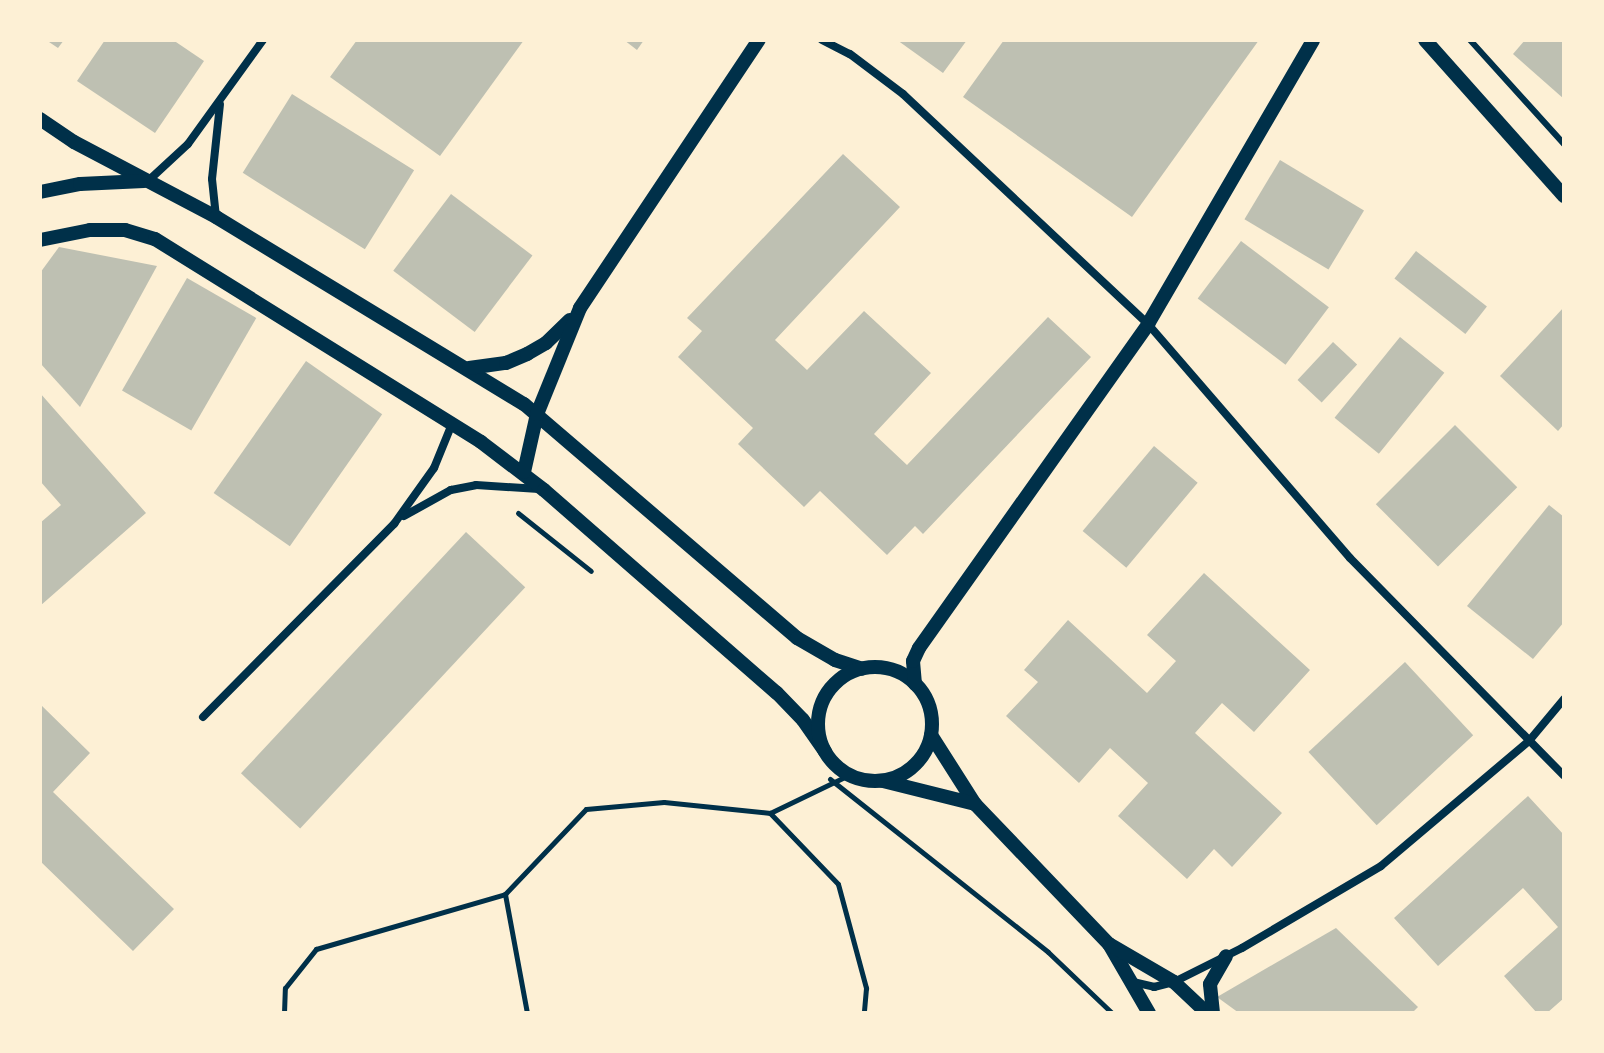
<!DOCTYPE html>
<style>
body{margin:0}
#map{position:relative;width:1604px;height:1053px;overflow:hidden;background:#fdf0d5;font-family:"Open Sans",sans-serif}
div>[style]{position:absolute}
.building>*{inset:0;background:#bec0b2;transform-origin:0 0}
.path>*{height:5px;margin:-2.5px;padding:0 2.5px;transform-origin:2.5px;border-radius:2.5px;background:#003049}
.service>*{height:6px;margin:-3px;padding:0 3px;transform-origin:3px;border-radius:3px;background:#003049}
.minor>*{height:8px;margin:-4px;padding:0 4px;transform-origin:4px;border-radius:4px;background:#003049}
.tertiary>*{height:14px;margin:-7px;padding:0 7px;transform-origin:7px;border-radius:7px;background:#003049}
.tertiary>.ring{margin:-7px;padding:0;box-sizing:content-box;background:none;border:14px solid #003049;border-radius:50%}
span{translate:-50% -50%;white-space:nowrap;text-align:center;line-height:1.15;-webkit-text-stroke:8px #fdf0d5;paint-order:stroke}
.frame{position:absolute;inset:0;border:42px solid #fdf0d5;pointer-events:none}
</style>
<div id="map">
<div class="building">
<div style="clip-path:polygon(46px 40px,64px 40px,58px 48px)"></div>
<div style="clip-path:polygon(105px 40px,173px 40px,204px 61px,155px 133px,77px 81px)"></div>
<div style="clip-path:polygon(357px 40px,524px 40px,440px 156px,330px 77px)"></div>
<div style="clip-path:polygon(624px 40px,644px 40px,637px 50px)"></div>
<div style="clip-path:polygon(897px 40px,967px 40px,943px 73px)"></div>
<div style="clip-path:polygon(1004px 40px,1259px 40px,1132px 217px,963px 97px)"></div>
<div style="clip-path:polygon(1525px 40px,1564px 40px,1564px 99px,1513px 54px)"></div>
<div style="left:292px;top:94px;width:144px;height:93px;rotate:32deg"></div>
<div style="clip-path:polygon(843px 154px,900px 207px,775px 340px,807px 370px,864px 311px,931px 373px,874px 434px,907px 465px,1048px 317px,1091px 357px,923px 534px,915px 526px,887px 555px,820px 491px,804px 507px,738px 444px,753px 428px,678px 357px,702px 331px,687px 318px)"></div>
<div style="left:1280px;top:160px;width:98px;height:69px;rotate:31deg"></div>
<div style="left:451px;top:194px;width:102px;height:96px;rotate:37deg"></div>
<div style="left:1241px;top:241px;width:110px;height:72px;rotate:37deg"></div>
<div style="clip-path:polygon(59px 247px,157px 266px,80px 407px,40px 363px,40px 273px)"></div>
<div style="left:1416px;top:251px;width:90px;height:35px;rotate:38deg"></div>
<div style="left:187px;top:278px;width:80px;height:130px;rotate:30deg"></div>
<div style="clip-path:polygon(1564px 307px,1564px 424px,1558px 431px,1500px 376px)"></div>
<div style="left:1400px;top:337px;width:57px;height:104px;rotate:39deg"></div>
<div style="left:1333px;top:342px;width:33px;height:52px;rotate:43deg"></div>
<div style="left:306px;top:361px;width:93px;height:161px;rotate:35deg"></div>
<div style="clip-path:polygon(40px 393px,146px 513px,40px 606px,40px 523px,61px 505px,40px 481px)"></div>
<div style="left:1455px;top:425px;width:88px;height:112px;rotate:45deg"></div>
<div style="left:1154px;top:446px;width:57px;height:111px;rotate:40deg"></div>
<div style="clip-path:polygon(1549px 505px,1564px 517px,1564px 622px,1533px 659px,1467px 606px)"></div>
<div style="left:466px;top:532px;width:81px;height:330px;rotate:43deg"></div>
<div style="clip-path:polygon(1204px 573px,1310px 670px,1254px 732px,1222px 703px,1195px 733px,1282px 813px,1232px 867px,1214px 849px,1187px 879px,1118px 816px,1148px 783px,1110px 748px,1079px 783px,1006px 716px,1038px 682px,1024px 670px,1068px 620px,1147px 693px,1176px 661px,1147px 635px)"></div>
<div style="left:1405px;top:662px;width:100px;height:132px;rotate:47deg"></div>
<div style="clip-path:polygon(40px 704px,90px 753px,53px 792px,174px 909px,133px 951px,40px 861px)"></div>
<div style="clip-path:polygon(1528px 796px,1564px 835px,1564px 998px,1547px 1013px,1537px 1013px,1504px 976px,1558px 927px,1523px 888px,1438px 966px,1394px 918px)"></div>
<div style="clip-path:polygon(1336px 928px,1418px 1007px,1412px 1013px,1239px 1013px,1217px 997px)"></div>
</div>
<div class="path">
<div style="left:518px;top:513px;width:93px;rotate:38.5deg"></div>
<div style="left:830px;top:779px;width:278px;rotate:38.4deg"></div>
<div style="left:1048px;top:952px;width:88px;rotate:43.6deg"></div>
<div style="left:770px;top:813px;width:88px;rotate:-25.7deg"></div>
<div style="left:284px;top:1013px;width:25px;rotate:-88deg"></div>
<div style="left:285px;top:988px;width:50px;rotate:-51.5deg"></div>
<div style="left:316px;top:949px;width:197px;rotate:-16.2deg"></div>
<div style="left:527px;top:1013px;width:121px;rotate:-100.5deg"></div>
<div style="left:505px;top:894px;width:117px;rotate:-46.4deg"></div>
<div style="left:586px;top:809px;width:78px;rotate:-5.1deg"></div>
<div style="left:664px;top:802px;width:107px;rotate:5.9deg"></div>
<div style="left:770px;top:813px;width:98px;rotate:46.2deg"></div>
<div style="left:838px;top:884px;width:108px;rotate:74.9deg"></div>
<div style="left:866px;top:988px;width:25px;rotate:95deg"></div>
</div>
<div class="service">
<div style="left:1470px;top:40px;width:140px;rotate:47.9deg"></div>
</div>
<div class="minor">
<div style="left:822px;top:40px;width:31px;rotate:27deg"></div>
<div style="left:850px;top:54px;width:66px;rotate:37deg"></div>
<div style="left:903px;top:94px;width:336px;rotate:43.2deg"></div>
<div style="left:1148px;top:324px;width:309px;rotate:49.2deg"></div>
<div style="left:1350px;top:558px;width:305px;rotate:45.5deg"></div>
<div style="left:148px;top:181px;width:54px;rotate:-42.8deg"></div>
<div style="left:188px;top:144px;width:128px;rotate:-54.2deg"></div>
<div style="left:216px;top:217px;width:38px;rotate:-96deg"></div>
<div style="left:212px;top:179px;width:75px;rotate:-83.9deg"></div>
<div style="left:404px;top:516px;width:54px;rotate:-29deg"></div>
<div style="left:451px;top:490px;width:25px;rotate:-11deg"></div>
<div style="left:476px;top:485px;width:63px;rotate:3.6deg"></div>
<div style="left:203px;top:717px;width:272px;rotate:-45.3deg"></div>
<div style="left:394px;top:524px;width:69px;rotate:-54.5deg"></div>
<div style="left:434px;top:468px;width:48px;rotate:-67.8deg"></div>
<div style="left:1133px;top:982px;width:22px;rotate:13deg"></div>
<div style="left:1154px;top:987px;width:21px;rotate:-14deg"></div>
<div style="left:1174px;top:982px;width:76px;rotate:-26.6deg"></div>
<div style="left:1242px;top:948px;width:161px;rotate:-30.5deg"></div>
<div style="left:1381px;top:866px;width:194px;rotate:-40.2deg"></div>
<div style="left:1529px;top:741px;width:55px;rotate:-50.2deg"></div>
</div>
<div class="tertiary">
<div style="left:1425px;top:40px;width:209px;rotate:48.3deg"></div>
<div style="left:40px;top:119px;width:41px;rotate:34.1deg"></div>
<div style="left:74px;top:142px;width:161px;rotate:27.8deg"></div>
<div style="left:216px;top:217px;width:360px;rotate:31.3deg"></div>
<div style="left:524px;top:404px;width:360px;rotate:40.6deg"></div>
<div style="left:797px;top:638px;width:44px;rotate:30.1deg"></div>
<div style="left:835px;top:660px;width:28px;rotate:18deg"></div>
<div style="left:40px;top:192px;width:41px;rotate:-11.3deg"></div>
<div style="left:80px;top:184px;width:64px;rotate:-2.7deg"></div>
<div style="left:40px;top:240px;width:51px;rotate:-11.3deg"></div>
<div style="left:90px;top:230px;width:35px"></div>
<div style="left:125px;top:230px;width:31px;rotate:17deg"></div>
<div style="left:155px;top:239px;width:384px;rotate:31.9deg"></div>
<div style="left:481px;top:442px;width:79px;rotate:37.3deg"></div>
<div style="left:544px;top:490px;width:309px;rotate:41.1deg"></div>
<div style="left:777px;top:693px;width:37px;rotate:46deg"></div>
<div style="left:803px;top:720px;width:39px;rotate:55deg"></div>
<div style="left:469px;top:368px;width:37px;rotate:-8deg"></div>
<div style="left:506px;top:363px;width:23px;rotate:-23deg"></div>
<div style="left:527px;top:354px;width:22px;rotate:-30deg"></div>
<div style="left:546px;top:343px;width:33px;rotate:-44deg"></div>
<div style="left:524px;top:472px;width:59px;rotate:-77.4deg"></div>
<div style="left:537px;top:414px;width:114px;rotate:-67.9deg"></div>
<div style="left:580px;top:308px;width:322px;rotate:-56.3deg"></div>
<div class="ring" style="left:818px;top:667px;width:100px;height:100px"></div>
<div style="left:915px;top:684px;width:23px;rotate:-95deg"></div>
<div style="left:913px;top:661px;width:14px;rotate:-65deg"></div>
<div style="left:919px;top:648px;width:397px;rotate:-54.7deg"></div>
<div style="left:1148px;top:324px;width:328px;rotate:-59.8deg"></div>
<div style="left:931px;top:735px;width:82px;rotate:57.5deg"></div>
<div style="left:975px;top:804px;width:194px;rotate:46.3deg"></div>
<div style="left:1109px;top:944px;width:80px;rotate:59.9deg"></div>
<div style="left:883px;top:781px;width:95px;rotate:14deg"></div>
<div style="left:1109px;top:944px;width:75px;rotate:30.3deg"></div>
<div style="left:1174px;top:982px;width:45px;rotate:43.2deg"></div>
<div style="left:1213px;top:1013px;width:29px;rotate:-96deg"></div>
<div style="left:1210px;top:984px;width:32px;rotate:-60deg"></div>
</div>
<div class="frame"></div>
</div>
